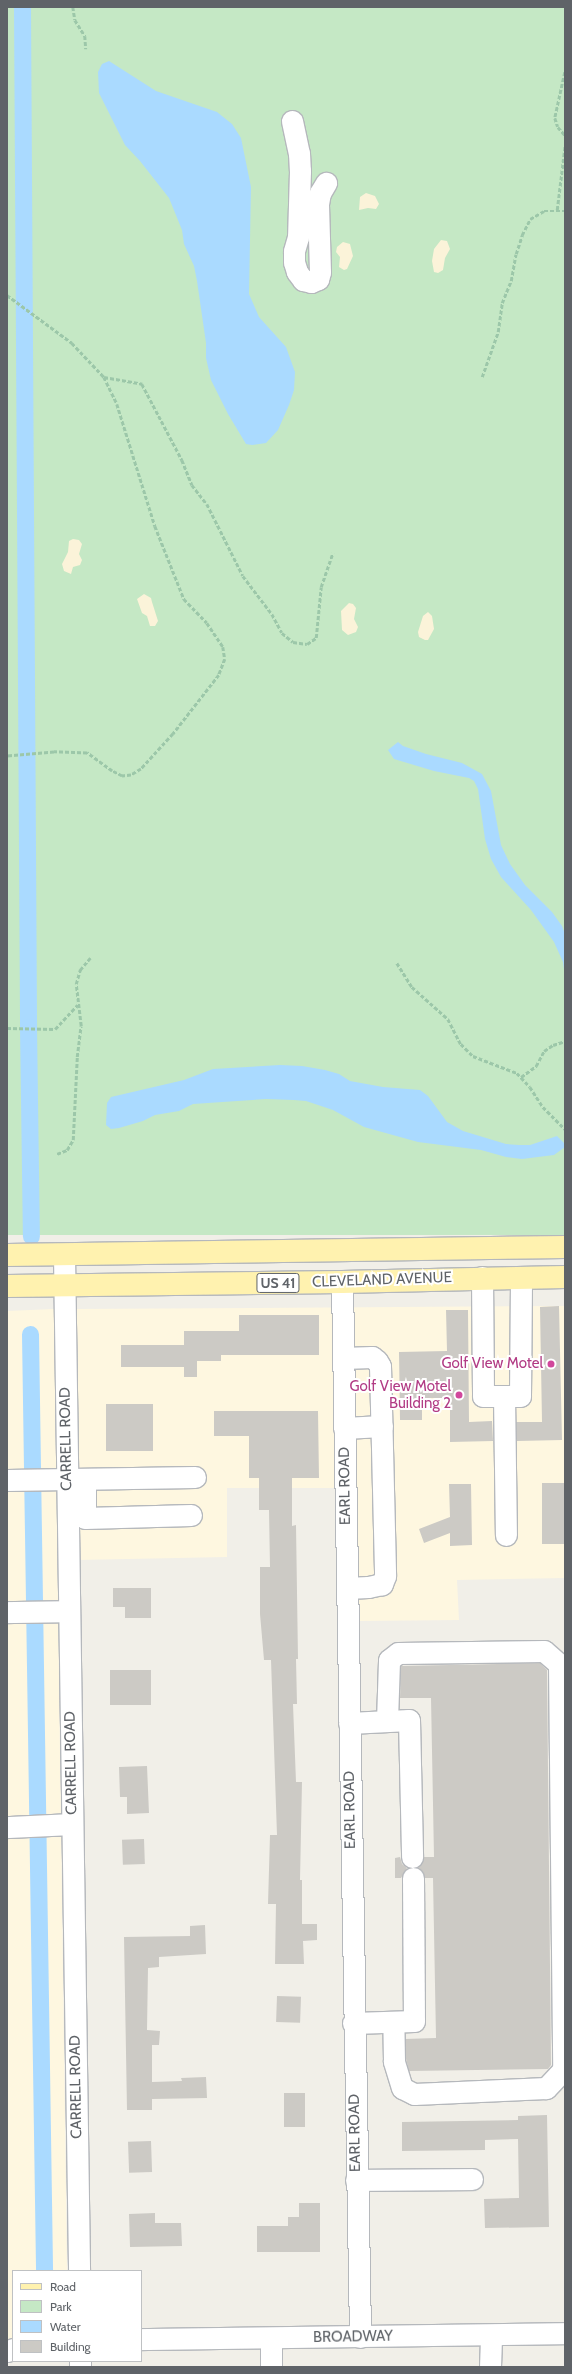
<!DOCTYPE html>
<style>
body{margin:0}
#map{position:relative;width:572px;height:2374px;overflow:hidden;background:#f1efe8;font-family:Cabin,sans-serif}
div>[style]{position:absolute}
.commercial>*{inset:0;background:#fef7e0}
.green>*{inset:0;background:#c5e8c5;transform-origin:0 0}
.sand>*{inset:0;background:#fbf3d9}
.water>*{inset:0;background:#aadaff}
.canal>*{height:17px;margin:-8.5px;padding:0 8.5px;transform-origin:8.5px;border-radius:8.5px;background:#aadaff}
.building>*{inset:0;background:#cccac5;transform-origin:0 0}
.path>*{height:2.5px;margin-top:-1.25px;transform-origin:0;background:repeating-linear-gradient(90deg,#9cc7a9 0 4px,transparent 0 6px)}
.roads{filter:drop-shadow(1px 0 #b5b8bc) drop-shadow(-1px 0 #b5b8bc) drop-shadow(0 1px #b5b8bc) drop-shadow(0 -1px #b5b8bc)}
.minor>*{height:21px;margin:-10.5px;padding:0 10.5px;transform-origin:10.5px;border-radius:10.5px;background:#fff}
.major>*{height:22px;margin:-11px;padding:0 11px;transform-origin:11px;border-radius:11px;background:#fff2af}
.dots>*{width:11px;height:11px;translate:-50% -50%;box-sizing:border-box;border:2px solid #fff;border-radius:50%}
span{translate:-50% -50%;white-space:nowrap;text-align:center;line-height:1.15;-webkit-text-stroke:4px #fff;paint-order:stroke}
.shield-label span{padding:1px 3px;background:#fff;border:1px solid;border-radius:3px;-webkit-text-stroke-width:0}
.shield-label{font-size:14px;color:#5f6368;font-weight:700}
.street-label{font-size:15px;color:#5f6368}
.hotel-label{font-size:15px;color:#b23c85}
.right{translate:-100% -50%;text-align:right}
.frame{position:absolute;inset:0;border:8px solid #5f6368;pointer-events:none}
.legend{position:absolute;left:12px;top:2270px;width:130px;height:92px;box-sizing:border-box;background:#fff;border:1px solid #bfc1c3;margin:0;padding:5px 7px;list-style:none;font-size:12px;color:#5f6368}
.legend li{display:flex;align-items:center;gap:8px;height:20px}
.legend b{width:20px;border:1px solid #bfc1c3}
</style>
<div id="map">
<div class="commercial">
<div style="clip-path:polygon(565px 1306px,565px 1578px,457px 1580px,459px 1620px,358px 1621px,356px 1488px,227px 1488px,227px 1557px,77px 1560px,74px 1309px)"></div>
<div style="clip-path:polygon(54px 1309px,67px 2271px,13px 2271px,13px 2340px,7px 2342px,7px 1311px)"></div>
</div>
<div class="green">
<div style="left:7px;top:7px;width:558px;height:1228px"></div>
</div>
<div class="sand">
<div style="clip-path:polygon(366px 193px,375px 196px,379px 204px,376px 209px,368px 208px,359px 210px,360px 197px)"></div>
<div style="clip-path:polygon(441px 240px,447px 241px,450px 249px,445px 258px,443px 270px,438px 273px,434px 272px,432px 261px,434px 249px)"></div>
<div style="clip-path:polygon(343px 242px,350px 244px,353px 256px,347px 269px,344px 270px,339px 267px,340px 257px,336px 252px,337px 247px)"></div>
<div style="clip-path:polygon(73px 539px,79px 540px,82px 544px,79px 554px,82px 560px,80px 565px,73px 567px,71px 574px,64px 571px,62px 564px,68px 552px,69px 541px)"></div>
<div style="clip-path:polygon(144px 594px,151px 598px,152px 602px,158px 621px,155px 626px,150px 626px,147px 616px,142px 613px,137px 599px)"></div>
<div style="clip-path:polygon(349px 603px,353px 604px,356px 608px,354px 619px,358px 627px,356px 632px,348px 635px,342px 630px,341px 611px)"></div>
<div style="clip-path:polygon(428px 612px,432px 616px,434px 629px,428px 640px,425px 640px,419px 637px,418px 632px,423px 616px)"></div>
</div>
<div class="water">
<div style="clip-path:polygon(109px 61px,156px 91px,217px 112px,232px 124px,241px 138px,251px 187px,249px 294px,259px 317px,286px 347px,295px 372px,294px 390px,289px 405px,278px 430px,266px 443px,252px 445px,246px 444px,228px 414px,211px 380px,206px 358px,206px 343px,197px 281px,194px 266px,184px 244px,182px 230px,169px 198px,140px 161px,125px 145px,99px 93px,98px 72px,102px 64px)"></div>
<div style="clip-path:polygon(398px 742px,403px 746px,426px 754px,462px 763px,482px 774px,491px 791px,501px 845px,510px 864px,525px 885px,552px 912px,562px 926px,565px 934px,565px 977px,563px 962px,554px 942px,531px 910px,501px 877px,491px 859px,485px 839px,478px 789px,474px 781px,469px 778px,434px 771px,394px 759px,388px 750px)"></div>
<div style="clip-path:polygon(280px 1065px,302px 1066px,325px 1070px,339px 1074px,350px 1081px,383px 1087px,420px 1090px,428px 1096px,447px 1122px,463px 1131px,506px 1144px,519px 1145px,530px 1145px,557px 1136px,565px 1144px,565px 1147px,554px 1155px,522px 1159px,506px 1157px,481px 1150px,418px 1142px,364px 1127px,333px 1110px,306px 1101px,294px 1100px,266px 1099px,193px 1104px,179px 1111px,155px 1115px,143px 1121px,119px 1128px,111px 1129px,106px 1125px,107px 1103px,111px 1097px,184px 1080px,213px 1069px)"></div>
</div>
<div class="canal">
<div style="left:22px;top:7px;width:1020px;rotate:89.66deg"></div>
<div style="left:28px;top:1027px;width:209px;rotate:89.2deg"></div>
<div style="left:30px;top:1334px;width:937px;rotate:89.14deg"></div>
</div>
<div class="building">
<div style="clip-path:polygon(559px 1306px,562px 1440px,517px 1441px,516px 1422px,542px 1422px,540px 1307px)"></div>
<div style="clip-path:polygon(446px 1310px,468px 1310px,469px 1422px,492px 1421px,493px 1441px,450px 1442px,450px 1398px,422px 1398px,422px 1420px,400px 1420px,399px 1352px,447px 1351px)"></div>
<div style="clip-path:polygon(239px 1315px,319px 1315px,319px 1355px,221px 1355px,221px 1361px,197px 1361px,197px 1377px,184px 1377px,184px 1367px,121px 1367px,121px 1345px,184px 1345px,184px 1331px,239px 1331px)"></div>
<div style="left:106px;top:1404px;width:47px;height:47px"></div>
<div style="clip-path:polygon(214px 1411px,318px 1411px,319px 1478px,292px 1478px,292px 1526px,296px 1525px,298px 1659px,296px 1659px,297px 1704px,293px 1704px,296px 1782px,302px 1782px,300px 1880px,302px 1880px,302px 1924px,317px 1924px,317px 1940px,303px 1941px,304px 1964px,275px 1964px,276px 1904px,268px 1904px,270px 1835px,277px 1835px,271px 1660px,264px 1660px,260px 1614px,260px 1567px,270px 1567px,269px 1510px,259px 1510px,259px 1478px,249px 1478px,249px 1436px,214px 1436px)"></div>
<div style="left:542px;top:1483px;width:22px;height:61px"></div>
<div style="clip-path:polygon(449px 1484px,471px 1484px,472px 1545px,450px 1546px,450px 1533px,424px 1543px,419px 1529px,450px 1517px)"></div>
<div style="clip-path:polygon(113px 1588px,151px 1588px,151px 1618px,125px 1618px,125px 1607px,113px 1607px)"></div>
<div style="clip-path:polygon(540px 1663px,547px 1670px,551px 2065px,548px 2069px,409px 2071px,406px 2059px,405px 2039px,436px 2038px,433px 1878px,425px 1878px,423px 1872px,418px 1867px,424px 1857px,434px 1857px,431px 1698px,400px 1698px,401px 1666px)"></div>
<div style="left:110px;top:1670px;width:41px;height:35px"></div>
<div style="clip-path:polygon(147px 1766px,149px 1813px,127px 1814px,127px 1797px,120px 1797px,119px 1767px)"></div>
<div style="left:144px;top:1839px;width:25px;height:22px;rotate:88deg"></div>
<div style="clip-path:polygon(400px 1857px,402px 1864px,407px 1868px,401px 1878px,395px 1878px,395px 1858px)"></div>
<div style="clip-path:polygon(205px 1925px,206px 1954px,159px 1957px,159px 1967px,148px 1968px,147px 2030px,160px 2031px,159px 2045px,152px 2045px,152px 2082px,182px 2081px,181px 2078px,206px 2077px,207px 2098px,152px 2099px,152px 2110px,127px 2110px,124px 1937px,190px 1936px,190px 1926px)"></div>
<div style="left:277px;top:1996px;width:24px;height:26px;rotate:2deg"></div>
<div style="left:284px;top:2093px;width:21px;height:34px"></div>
<div style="clip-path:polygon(547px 2115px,549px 2227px,485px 2228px,484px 2199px,519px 2198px,518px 2139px,485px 2140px,485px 2150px,402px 2151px,402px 2122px,518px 2120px,518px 2116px)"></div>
<div style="left:151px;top:2141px;width:31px;height:23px;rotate:88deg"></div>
<div style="clip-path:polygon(299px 2203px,320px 2203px,320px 2252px,257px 2252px,257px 2226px,288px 2226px,288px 2217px,299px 2217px)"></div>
<div style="clip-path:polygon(155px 2213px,155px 2223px,181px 2223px,182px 2246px,130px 2247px,129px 2214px)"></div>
</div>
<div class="path">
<div style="left:73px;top:7px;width:13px;rotate:81deg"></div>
<div style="left:75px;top:20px;width:19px;rotate:58deg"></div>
<div style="left:85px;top:36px;width:13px;rotate:86deg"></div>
<div style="left:565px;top:72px;width:47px;rotate:102.3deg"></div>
<div style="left:555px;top:118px;width:9px;rotate:72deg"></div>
<div style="left:558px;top:127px;width:11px;rotate:49deg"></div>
<div style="left:557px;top:210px;width:65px;rotate:-83deg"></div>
<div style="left:7px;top:295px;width:81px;rotate:36.4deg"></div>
<div style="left:72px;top:343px;width:47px;rotate:46.7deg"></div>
<div style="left:104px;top:377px;width:30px;rotate:64deg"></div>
<div style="left:117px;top:404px;width:128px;rotate:72.7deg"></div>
<div style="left:155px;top:526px;width:79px;rotate:68.3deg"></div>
<div style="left:184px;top:599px;width:33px;rotate:46deg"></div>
<div style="left:207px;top:623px;width:29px;rotate:56deg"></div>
<div style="left:223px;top:647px;width:12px;rotate:81deg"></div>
<div style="left:225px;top:659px;width:17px;rotate:111deg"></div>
<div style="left:219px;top:675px;width:75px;rotate:127.9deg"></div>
<div style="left:173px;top:734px;width:47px;rotate:132.4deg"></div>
<div style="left:141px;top:769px;width:12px;rotate:149deg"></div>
<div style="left:131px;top:775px;width:9px;rotate:174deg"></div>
<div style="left:122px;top:776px;width:11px;rotate:-153deg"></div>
<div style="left:112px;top:771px;width:31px;rotate:-144deg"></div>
<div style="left:87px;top:753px;width:33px;rotate:-178deg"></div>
<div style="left:54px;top:752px;width:47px;rotate:175.1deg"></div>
<div style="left:104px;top:377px;width:39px;rotate:10deg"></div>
<div style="left:142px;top:384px;width:86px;rotate:62.2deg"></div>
<div style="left:182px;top:460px;width:27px;rotate:68deg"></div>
<div style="left:192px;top:485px;width:24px;rotate:52deg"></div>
<div style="left:207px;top:504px;width:80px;rotate:63.4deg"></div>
<div style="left:243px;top:576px;width:48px;rotate:52.7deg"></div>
<div style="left:272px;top:614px;width:21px;rotate:62deg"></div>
<div style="left:282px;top:633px;width:14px;rotate:39deg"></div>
<div style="left:293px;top:642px;width:14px;rotate:8deg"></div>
<div style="left:307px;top:644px;width:11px;rotate:-34deg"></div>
<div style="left:316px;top:638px;width:51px;rotate:-84.4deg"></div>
<div style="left:321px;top:587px;width:36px;rotate:-71deg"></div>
<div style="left:482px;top:377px;width:48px;rotate:-70.4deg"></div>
<div style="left:498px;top:332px;width:29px;rotate:-82deg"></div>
<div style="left:502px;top:303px;width:24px;rotate:-68deg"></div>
<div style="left:511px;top:281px;width:27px;rotate:-80deg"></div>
<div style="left:516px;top:254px;width:20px;rotate:-72deg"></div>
<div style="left:522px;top:235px;width:18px;rotate:-63deg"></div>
<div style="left:530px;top:219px;width:16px;rotate:-30deg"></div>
<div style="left:544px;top:211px;width:21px"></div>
<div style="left:397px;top:963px;width:28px;rotate:58deg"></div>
<div style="left:412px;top:987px;width:48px;rotate:41.6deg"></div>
<div style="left:448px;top:1019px;width:28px;rotate:63deg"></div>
<div style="left:461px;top:1044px;width:17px;rotate:45deg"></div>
<div style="left:473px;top:1056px;width:47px;rotate:21.1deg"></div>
<div style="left:517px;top:1073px;width:19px;rotate:47deg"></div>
<div style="left:530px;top:1087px;width:24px;rotate:57deg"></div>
<div style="left:543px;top:1107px;width:31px;rotate:45deg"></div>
<div style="left:7px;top:1028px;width:48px;rotate:1.2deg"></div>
<div style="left:55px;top:1029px;width:33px;rotate:-47deg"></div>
<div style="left:521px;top:1077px;width:19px;rotate:-36deg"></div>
<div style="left:536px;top:1066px;width:17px;rotate:-62deg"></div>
<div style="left:544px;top:1051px;width:11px;rotate:-34deg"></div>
<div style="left:553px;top:1045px;width:13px;rotate:-18deg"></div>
<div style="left:57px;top:1154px;width:11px;rotate:-22deg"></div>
<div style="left:67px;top:1150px;width:12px;rotate:-59deg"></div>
<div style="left:73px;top:1140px;width:83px;rotate:-87.2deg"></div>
<div style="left:77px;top:1057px;width:31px;rotate:-83deg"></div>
<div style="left:81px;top:1026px;width:42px;rotate:-96.8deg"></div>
<div style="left:76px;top:984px;width:15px;rotate:-74deg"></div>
<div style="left:80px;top:970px;width:16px;rotate:-50deg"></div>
</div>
<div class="roads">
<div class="minor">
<div style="left:292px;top:121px;width:33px;rotate:78deg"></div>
<div style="left:299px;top:153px;width:18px;rotate:87deg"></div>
<div style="left:300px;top:171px;width:66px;rotate:91.7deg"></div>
<div style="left:298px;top:237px;width:15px;rotate:106deg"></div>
<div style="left:294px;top:251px;width:11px;rotate:90deg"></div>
<div style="left:294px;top:262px;width:10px;rotate:73deg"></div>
<div style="left:297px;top:272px;width:10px;rotate:53deg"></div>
<div style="left:303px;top:280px;width:8px;rotate:14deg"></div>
<div style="left:311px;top:282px;width:8px;rotate:-23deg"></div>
<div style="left:318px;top:279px;width:7px;rotate:-74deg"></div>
<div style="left:320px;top:272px;width:68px;rotate:-91.7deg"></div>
<div style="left:318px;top:204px;width:11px;rotate:-80deg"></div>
<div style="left:320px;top:193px;width:12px;rotate:-59deg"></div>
<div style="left:64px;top:1255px;width:1016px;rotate:89.15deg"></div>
<div style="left:482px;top:1277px;width:119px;rotate:89.5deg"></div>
<div style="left:483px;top:1396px;width:37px"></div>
<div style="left:520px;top:1396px;width:119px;rotate:-89.5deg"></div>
<div style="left:342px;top:1282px;width:1055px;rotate:89.02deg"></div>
<div style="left:343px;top:1358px;width:29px;rotate:-2deg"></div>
<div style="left:372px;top:1357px;width:6px;rotate:39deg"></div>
<div style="left:377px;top:1361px;width:6px;rotate:59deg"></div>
<div style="left:380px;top:1366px;width:210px;rotate:88.6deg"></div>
<div style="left:385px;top:1576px;width:9px;rotate:111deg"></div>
<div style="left:382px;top:1584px;width:14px;rotate:168deg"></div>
<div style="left:368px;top:1587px;width:21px;rotate:177deg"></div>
<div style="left:504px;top:1396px;width:139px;rotate:89.2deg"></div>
<div style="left:344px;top:1428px;width:38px;rotate:-3deg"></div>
<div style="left:85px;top:1479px;width:39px;rotate:90deg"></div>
<div style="left:85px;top:1518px;width:106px;rotate:-1.6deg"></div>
<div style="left:7px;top:1480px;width:188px;rotate:-0.9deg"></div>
<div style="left:7px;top:1612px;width:61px;rotate:-0.9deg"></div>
<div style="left:387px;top:1721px;width:61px;rotate:-88.1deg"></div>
<div style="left:389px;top:1660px;width:11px;rotate:-38deg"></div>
<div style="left:398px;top:1653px;width:146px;rotate:-0.8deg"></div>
<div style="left:544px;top:1651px;width:20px;rotate:41deg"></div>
<div style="left:559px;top:1664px;width:406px;rotate:89.4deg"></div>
<div style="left:563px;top:2070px;width:25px;rotate:133deg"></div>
<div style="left:546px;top:2088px;width:132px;rotate:177.4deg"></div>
<div style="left:414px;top:2094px;width:13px;rotate:-153deg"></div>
<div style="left:402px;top:2088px;width:28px;rotate:-107deg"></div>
<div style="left:394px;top:2061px;width:39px;rotate:-91deg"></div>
<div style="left:349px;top:1723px;width:60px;rotate:-2.9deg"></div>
<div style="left:409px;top:1720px;width:137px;rotate:88.7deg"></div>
<div style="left:7px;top:1827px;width:65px;rotate:-2.6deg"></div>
<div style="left:353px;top:2023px;width:61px;rotate:-1.9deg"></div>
<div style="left:414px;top:2021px;width:143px;rotate:-90.4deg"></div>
<div style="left:356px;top:2180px;width:116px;rotate:-0.5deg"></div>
<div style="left:271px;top:2338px;width:29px;rotate:90deg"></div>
<div style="left:141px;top:2339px;width:424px;rotate:-0.8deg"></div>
<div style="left:7px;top:2351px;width:6px;rotate:-18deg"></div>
<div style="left:80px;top:2361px;width:6px;rotate:90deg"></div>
<div style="left:490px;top:2367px;width:32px;rotate:-88deg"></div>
</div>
<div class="major">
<div style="left:7px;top:1255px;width:558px;rotate:-0.82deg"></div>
<div style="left:7px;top:1286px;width:335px;rotate:-0.7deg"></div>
<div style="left:342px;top:1282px;width:223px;rotate:-1.3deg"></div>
</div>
</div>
<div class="dots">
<div style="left:551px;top:1364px;background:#d1479c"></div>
<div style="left:459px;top:1395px;background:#d1479c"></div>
</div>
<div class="shield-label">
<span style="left:278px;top:1283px">US 41</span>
</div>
<div class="street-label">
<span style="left:382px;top:1280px;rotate:-2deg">CLEVELAND AVENUE</span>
<span style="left:66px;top:1439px;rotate:-91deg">CARRELL ROAD</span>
<span style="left:345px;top:1486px;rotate:-91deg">EARL ROAD</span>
<span style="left:71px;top:1763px;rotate:-91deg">CARRELL ROAD</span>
<span style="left:350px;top:1810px;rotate:-91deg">EARL ROAD</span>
<span style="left:76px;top:2087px;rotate:-91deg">CARRELL ROAD</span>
<span style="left:355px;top:2133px;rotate:-91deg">EARL ROAD</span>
<span style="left:353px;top:2337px;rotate:-1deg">BROADWAY</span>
</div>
<div class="hotel-label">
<span class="right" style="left:543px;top:1364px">Golf View Motel</span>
<span class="right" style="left:451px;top:1395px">Golf View Motel<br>Building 2</span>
</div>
<div class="frame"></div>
<ul class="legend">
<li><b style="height:5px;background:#fff2af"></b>Road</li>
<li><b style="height:11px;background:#c5e8c5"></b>Park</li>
<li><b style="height:11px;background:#aadaff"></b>Water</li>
<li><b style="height:11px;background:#cccac5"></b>Building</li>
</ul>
</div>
